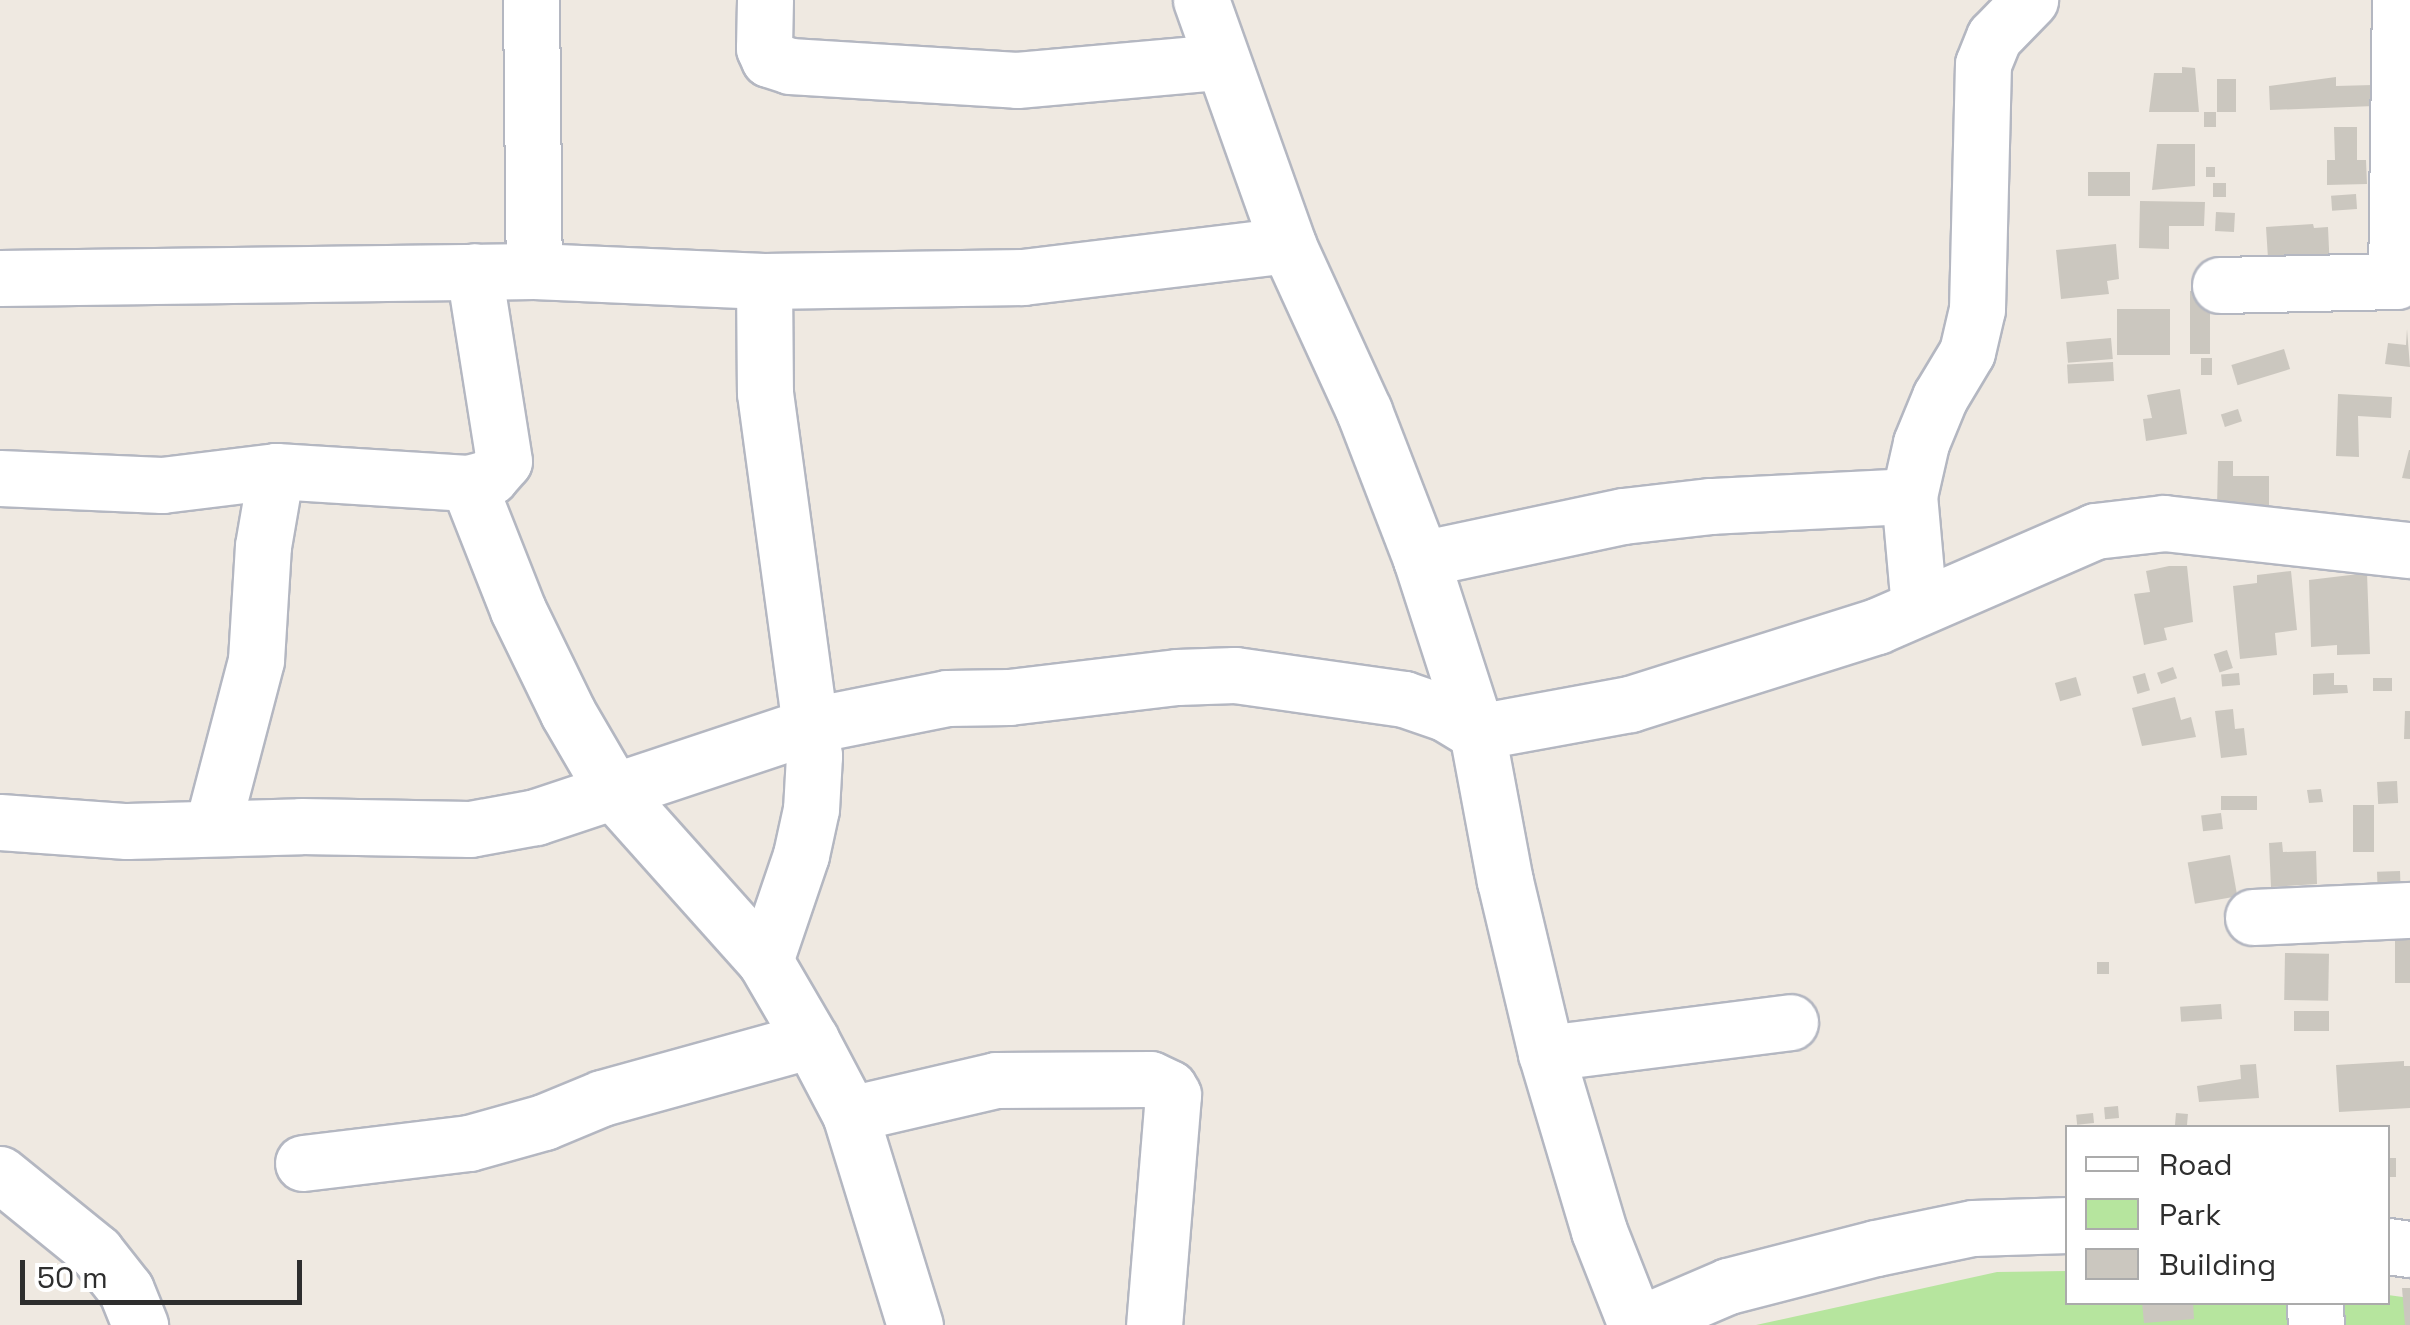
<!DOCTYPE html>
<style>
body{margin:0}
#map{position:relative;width:2410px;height:1325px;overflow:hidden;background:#efe9e1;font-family:"Space Grotesk",sans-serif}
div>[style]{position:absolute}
.green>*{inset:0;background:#b6e59e}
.building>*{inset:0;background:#cbc7bf;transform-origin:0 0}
.roads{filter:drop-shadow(2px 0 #b4b7c1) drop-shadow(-2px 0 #b4b7c1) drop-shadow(0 2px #b4b7c1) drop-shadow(0 -2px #b4b7c1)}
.minor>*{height:55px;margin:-27.5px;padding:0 27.5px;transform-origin:27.5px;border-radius:27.5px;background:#fff}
span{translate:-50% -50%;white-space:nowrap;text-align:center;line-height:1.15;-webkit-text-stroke:9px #fff;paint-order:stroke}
.legend{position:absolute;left:2065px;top:1125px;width:325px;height:180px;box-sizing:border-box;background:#fff;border:2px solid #ababab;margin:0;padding:12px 18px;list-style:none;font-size:30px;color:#2e2e2e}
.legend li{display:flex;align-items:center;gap:20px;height:50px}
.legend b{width:50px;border:2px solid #ababab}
.scale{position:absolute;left:20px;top:1260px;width:282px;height:45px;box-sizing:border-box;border:5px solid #2e2e2e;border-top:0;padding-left:12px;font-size:30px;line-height:35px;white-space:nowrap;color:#2e2e2e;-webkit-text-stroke:8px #fff;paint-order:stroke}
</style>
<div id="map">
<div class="green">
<div style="clip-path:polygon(2067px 1271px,2068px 1302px,2388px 1302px,2388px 1295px,2410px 1298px,2410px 1325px,1756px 1325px,1997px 1272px)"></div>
</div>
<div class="building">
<div style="clip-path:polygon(2182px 67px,2195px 68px,2199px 112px,2149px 112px,2154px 73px,2182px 73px)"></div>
<div style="clip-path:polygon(2336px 77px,2336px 86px,2373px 85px,2374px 106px,2270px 110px,2269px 86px)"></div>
<div style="left:2217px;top:79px;width:19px;height:33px"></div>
<div style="left:2204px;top:112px;width:12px;height:15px"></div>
<div style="clip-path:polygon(2334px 127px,2357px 127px,2357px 160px,2366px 160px,2367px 184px,2327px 185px,2327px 160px,2335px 160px)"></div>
<div style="clip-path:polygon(2157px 144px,2195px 144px,2195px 186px,2152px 190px)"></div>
<div style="left:2206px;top:167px;width:9px;height:10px"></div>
<div style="left:2088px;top:172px;width:42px;height:24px"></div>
<div style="left:2213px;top:183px;width:13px;height:14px"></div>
<div style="left:2356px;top:194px;width:15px;height:25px;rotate:86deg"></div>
<div style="clip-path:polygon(2140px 201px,2205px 202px,2204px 226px,2169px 226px,2169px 249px,2139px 248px)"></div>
<div style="left:2216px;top:212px;width:19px;height:19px;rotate:3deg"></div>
<div style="clip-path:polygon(2313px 224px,2314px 228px,2328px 227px,2330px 271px,2269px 274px,2266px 227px)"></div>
<div style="clip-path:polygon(2116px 244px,2119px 279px,2107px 281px,2109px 294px,2061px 299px,2056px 250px)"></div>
<div style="left:2190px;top:291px;width:20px;height:63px"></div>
<div style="left:2170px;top:309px;width:46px;height:53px;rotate:90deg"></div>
<div style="clip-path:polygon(2407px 329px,2410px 367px,2385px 364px,2388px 343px,2406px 345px)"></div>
<div style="left:2111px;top:338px;width:21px;height:45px;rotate:85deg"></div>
<div style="left:2284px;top:349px;width:21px;height:55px;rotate:73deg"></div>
<div style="left:2201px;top:358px;width:11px;height:17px"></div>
<div style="left:2113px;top:362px;width:19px;height:46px;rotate:87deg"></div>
<div style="clip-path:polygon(2180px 389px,2187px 434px,2146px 441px,2143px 419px,2152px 418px,2147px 395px)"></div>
<div style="clip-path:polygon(2338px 394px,2392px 397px,2391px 418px,2358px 416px,2359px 457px,2336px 456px)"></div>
<div style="left:2238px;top:409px;width:13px;height:18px;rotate:72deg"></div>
<div style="clip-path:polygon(2409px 450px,2410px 450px,2410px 479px,2402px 478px)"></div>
<div style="clip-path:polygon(2218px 461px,2233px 461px,2233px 476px,2269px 476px,2269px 518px,2217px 507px)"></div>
<div style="clip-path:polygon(2169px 566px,2187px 566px,2193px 622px,2164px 628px,2167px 640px,2144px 645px,2134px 594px,2150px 592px,2146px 571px)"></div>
<div style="clip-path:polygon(2291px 571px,2297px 630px,2275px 633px,2277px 655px,2240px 659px,2233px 586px,2257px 583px,2257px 575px)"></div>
<div style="clip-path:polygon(2367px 573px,2370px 654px,2337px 655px,2337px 645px,2311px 647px,2309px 580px)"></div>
<div style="left:2227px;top:650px;width:19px;height:14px;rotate:72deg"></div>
<div style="left:2173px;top:667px;width:12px;height:17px;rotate:70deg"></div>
<div style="left:2145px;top:673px;width:18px;height:13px;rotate:74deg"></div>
<div style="left:2239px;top:673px;width:12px;height:18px;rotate:85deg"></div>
<div style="clip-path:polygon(2334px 673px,2334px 685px,2347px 685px,2348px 693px,2313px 695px,2313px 674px)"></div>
<div style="left:2076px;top:677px;width:19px;height:22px;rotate:74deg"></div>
<div style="left:2373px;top:678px;width:19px;height:13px"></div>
<div style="clip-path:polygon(2175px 697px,2181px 720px,2191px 717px,2196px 737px,2142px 746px,2132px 708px)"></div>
<div style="clip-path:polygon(2233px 709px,2235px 729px,2244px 728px,2247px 755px,2221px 758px,2215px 711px)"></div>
<div style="clip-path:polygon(2405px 711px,2410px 711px,2410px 739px,2404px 739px)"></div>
<div style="left:2397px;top:781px;width:22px;height:20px;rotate:87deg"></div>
<div style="clip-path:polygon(2321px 789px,2323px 802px,2309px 803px,2307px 790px)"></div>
<div style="left:2257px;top:796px;width:14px;height:36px;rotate:90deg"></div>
<div style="left:2353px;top:805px;width:21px;height:47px"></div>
<div style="left:2221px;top:813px;width:16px;height:20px;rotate:83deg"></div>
<div style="clip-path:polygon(2282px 842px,2283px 852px,2316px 851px,2317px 884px,2271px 887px,2269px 843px)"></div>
<div style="left:2230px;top:855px;width:42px;height:43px;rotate:80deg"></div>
<div style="left:2400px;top:871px;width:27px;height:23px;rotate:88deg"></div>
<div style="left:2395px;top:940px;width:15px;height:43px"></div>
<div style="left:2285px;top:953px;width:44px;height:47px;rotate:1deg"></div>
<div style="left:2097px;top:962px;width:12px;height:12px"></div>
<div style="left:2221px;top:1004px;width:15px;height:41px;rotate:86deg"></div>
<div style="left:2294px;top:1011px;width:35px;height:20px"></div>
<div style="clip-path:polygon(2404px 1061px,2404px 1066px,2410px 1066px,2410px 1108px,2339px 1112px,2336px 1065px)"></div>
<div style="clip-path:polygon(2256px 1064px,2259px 1098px,2199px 1102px,2197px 1086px,2241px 1079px,2240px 1065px)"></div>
<div style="left:2118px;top:1106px;width:12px;height:14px;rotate:85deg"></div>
<div style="left:2093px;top:1113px;width:10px;height:17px;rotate:84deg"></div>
<div style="left:2176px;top:1113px;width:12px;height:13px;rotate:5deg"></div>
<div style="left:2388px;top:1158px;width:8px;height:19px"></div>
<div style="clip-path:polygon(2402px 1288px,2410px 1288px,2410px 1325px,2405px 1325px)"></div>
<div style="clip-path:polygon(2142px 1302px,2193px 1302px,2194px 1319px,2144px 1323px)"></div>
</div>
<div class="roads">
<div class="minor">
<div style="left:531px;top:0;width:271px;rotate:89.4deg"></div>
<div style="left:765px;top:0;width:48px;rotate:91.2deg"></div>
<div style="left:764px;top:48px;width:12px;rotate:66deg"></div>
<div style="left:769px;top:59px;width:22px;rotate:18deg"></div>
<div style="left:790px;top:66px;width:227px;rotate:3.5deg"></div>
<div style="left:1017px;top:80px;width:203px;rotate:-5.1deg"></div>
<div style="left:1201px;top:0;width:260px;rotate:70.4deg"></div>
<div style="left:1288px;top:245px;width:183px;rotate:65.4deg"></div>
<div style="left:1364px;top:411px;width:159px;rotate:68.9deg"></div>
<div style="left:1421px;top:559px;width:182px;rotate:72.1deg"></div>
<div style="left:1477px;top:732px;width:152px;rotate:79.4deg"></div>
<div style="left:1505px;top:881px;width:177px;rotate:76.6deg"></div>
<div style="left:1546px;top:1053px;width:186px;rotate:73.4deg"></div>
<div style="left:1599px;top:1231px;width:101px;rotate:68.5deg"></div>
<div style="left:0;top:278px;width:534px;rotate:-0.75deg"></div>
<div style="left:534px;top:271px;width:230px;rotate:2.5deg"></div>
<div style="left:764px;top:281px;width:259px;rotate:-0.9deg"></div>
<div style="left:1023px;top:277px;width:267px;rotate:-6.9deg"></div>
<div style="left:764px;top:281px;width:112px;rotate:89.5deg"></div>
<div style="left:765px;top:393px;width:366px;rotate:82.3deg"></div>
<div style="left:814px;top:756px;width:53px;rotate:93.2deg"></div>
<div style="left:811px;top:809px;width:47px;rotate:102.3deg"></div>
<div style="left:801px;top:855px;width:112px;rotate:108.8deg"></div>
<div style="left:2220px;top:285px;width:176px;rotate:-1.3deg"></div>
<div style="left:2396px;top:281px;width:281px;rotate:-89.2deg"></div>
<div style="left:0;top:478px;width:162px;rotate:2.5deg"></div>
<div style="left:162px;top:485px;width:115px;rotate:-7deg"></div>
<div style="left:276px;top:471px;width:192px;rotate:3.6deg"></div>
<div style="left:468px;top:483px;width:23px;rotate:-15deg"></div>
<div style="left:490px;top:477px;width:21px;rotate:-49deg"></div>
<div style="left:504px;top:461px;width:192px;rotate:-99deg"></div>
<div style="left:468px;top:483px;width:136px;rotate:68.5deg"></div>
<div style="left:518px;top:610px;width:114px;rotate:64.1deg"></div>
<div style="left:568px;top:713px;width:91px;rotate:59.8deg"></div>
<div style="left:614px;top:792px;width:227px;rotate:48.2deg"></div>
<div style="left:765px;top:961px;width:91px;rotate:59.8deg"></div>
<div style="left:811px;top:1040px;width:84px;rotate:62.2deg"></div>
<div style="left:850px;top:1114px;width:221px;rotate:72.9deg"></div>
<div style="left:1421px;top:559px;width:207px;rotate:-12deg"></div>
<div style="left:1623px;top:516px;width:89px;rotate:-6.5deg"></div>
<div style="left:1711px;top:506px;width:198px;rotate:-2.9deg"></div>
<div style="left:1919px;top:607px;width:111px;rotate:-95.1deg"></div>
<div style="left:1909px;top:496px;width:54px;rotate:-77.2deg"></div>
<div style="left:1921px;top:443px;width:50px;rotate:-67.6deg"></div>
<div style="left:1940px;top:397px;width:52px;rotate:-59deg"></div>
<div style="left:1967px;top:352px;width:44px;rotate:-76.9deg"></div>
<div style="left:1977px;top:309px;width:245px;rotate:-88.6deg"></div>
<div style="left:1983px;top:64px;width:29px;rotate:-68deg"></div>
<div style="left:1994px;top:37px;width:52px;rotate:-45.8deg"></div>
<div style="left:0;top:822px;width:127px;rotate:4.1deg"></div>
<div style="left:127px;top:831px;width:174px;rotate:-1.6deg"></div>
<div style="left:301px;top:826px;width:169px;rotate:1deg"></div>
<div style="left:470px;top:829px;width:67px;rotate:-10.3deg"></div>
<div style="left:536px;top:817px;width:291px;rotate:-18.4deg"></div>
<div style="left:812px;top:725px;width:138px;rotate:-11.3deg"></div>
<div style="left:947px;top:698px;width:62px;rotate:-0.9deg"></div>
<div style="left:1009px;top:697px;width:169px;rotate:-6.8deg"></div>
<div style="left:1177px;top:677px;width:58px;rotate:-2deg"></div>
<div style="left:1235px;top:675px;width:171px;rotate:8.1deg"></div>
<div style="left:1404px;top:699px;width:43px;rotate:18.9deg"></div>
<div style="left:1445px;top:713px;width:37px;rotate:31deg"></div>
<div style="left:1477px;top:732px;width:156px;rotate:-10.4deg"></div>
<div style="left:1630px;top:704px;width:259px;rotate:-17.5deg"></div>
<div style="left:1877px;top:626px;width:238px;rotate:-23.5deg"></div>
<div style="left:2095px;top:531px;width:69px;rotate:-6.6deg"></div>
<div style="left:2164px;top:523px;width:247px;rotate:6.3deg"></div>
<div style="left:212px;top:828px;width:174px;rotate:-75.3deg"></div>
<div style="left:256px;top:660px;width:114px;rotate:-86.5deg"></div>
<div style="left:263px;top:546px;width:76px;rotate:-80.2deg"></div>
<div style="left:2253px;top:917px;width:157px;rotate:-2.6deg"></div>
<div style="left:1546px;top:1053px;width:246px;rotate:-7.2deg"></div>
<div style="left:850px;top:1114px;width:150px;rotate:-13.1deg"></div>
<div style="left:996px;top:1080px;width:154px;rotate:-0.4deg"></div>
<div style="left:1150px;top:1079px;width:21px;rotate:25deg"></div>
<div style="left:1169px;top:1088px;width:8px;rotate:60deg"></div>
<div style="left:1173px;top:1095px;width:231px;rotate:94.7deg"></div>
<div style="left:303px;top:1163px;width:167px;rotate:-6.9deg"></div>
<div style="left:469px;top:1143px;width:78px;rotate:-15.6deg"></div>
<div style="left:544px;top:1122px;width:63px;rotate:-22.5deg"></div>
<div style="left:602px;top:1098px;width:217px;rotate:-15.5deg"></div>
<div style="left:0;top:1174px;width:124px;rotate:39.1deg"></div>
<div style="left:96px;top:1252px;width:48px;rotate:51.7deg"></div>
<div style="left:126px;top:1290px;width:38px;rotate:68deg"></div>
<div style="left:2388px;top:1246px;width:22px;rotate:8deg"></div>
<div style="left:2315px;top:1302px;width:23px;rotate:88deg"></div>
<div style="left:1637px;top:1325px;width:99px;rotate:-23.2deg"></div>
<div style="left:1728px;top:1286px;width:153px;rotate:-14.4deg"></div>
<div style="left:1876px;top:1248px;width:99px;rotate:-11.7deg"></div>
<div style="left:1973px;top:1228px;width:95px;rotate:-1.8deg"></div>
</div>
</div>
<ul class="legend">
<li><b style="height:12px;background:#fff"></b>Road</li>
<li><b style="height:28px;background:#b6e59e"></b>Park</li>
<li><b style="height:28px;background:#cbc7bf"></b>Building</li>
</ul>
<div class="scale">50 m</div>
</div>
